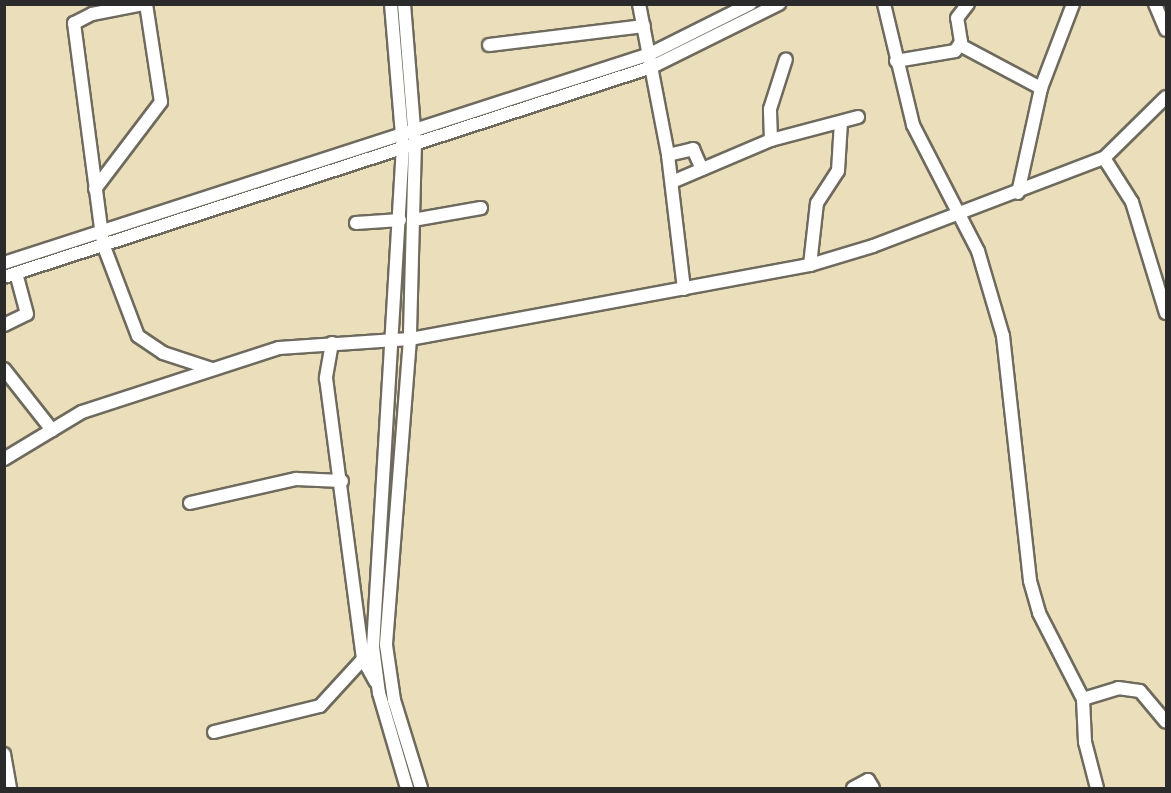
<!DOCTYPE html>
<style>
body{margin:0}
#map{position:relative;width:1171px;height:793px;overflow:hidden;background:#ebdfbb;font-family:"Gochi Hand",sans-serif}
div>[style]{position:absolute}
.roads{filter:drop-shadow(2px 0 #6e6a5d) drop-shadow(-2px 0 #6e6a5d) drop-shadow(0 2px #6e6a5d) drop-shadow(0 -2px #6e6a5d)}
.minor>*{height:12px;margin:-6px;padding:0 6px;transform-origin:6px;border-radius:6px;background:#fff}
span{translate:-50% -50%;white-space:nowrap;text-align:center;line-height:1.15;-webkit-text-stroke:6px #f7f3e8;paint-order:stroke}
.frame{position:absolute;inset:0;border:6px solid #2b2b2b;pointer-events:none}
</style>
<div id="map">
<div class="roads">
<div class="minor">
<div style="left:143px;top:4px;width:52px;rotate:168.9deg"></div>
<div style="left:92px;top:14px;width:20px;rotate:153deg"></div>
<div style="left:74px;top:23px;width:223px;rotate:82.5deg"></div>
<div style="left:103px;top:244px;width:98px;rotate:69.2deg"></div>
<div style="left:138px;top:336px;width:30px;rotate:34deg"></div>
<div style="left:163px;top:353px;width:52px;rotate:18.1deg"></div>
<div style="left:391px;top:4px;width:143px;rotate:85.2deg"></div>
<div style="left:403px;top:146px;width:502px;rotate:93.43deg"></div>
<div style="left:373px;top:647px;width:46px;rotate:82.6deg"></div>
<div style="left:379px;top:693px;width:99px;rotate:73.6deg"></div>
<div style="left:404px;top:4px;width:138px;rotate:85.4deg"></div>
<div style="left:415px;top:142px;width:197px;rotate:91.5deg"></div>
<div style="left:410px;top:339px;width:307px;rotate:94.5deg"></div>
<div style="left:386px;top:645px;width:56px;rotate:81.7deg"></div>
<div style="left:394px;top:700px;width:92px;rotate:72.9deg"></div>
<div style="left:639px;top:4px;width:154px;rotate:79.1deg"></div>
<div style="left:668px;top:155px;width:135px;rotate:83.2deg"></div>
<div style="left:884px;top:4px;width:124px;rotate:76.5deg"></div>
<div style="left:913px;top:125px;width:142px;rotate:62.7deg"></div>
<div style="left:978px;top:251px;width:89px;rotate:73.6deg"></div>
<div style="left:1003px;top:336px;width:246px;rotate:83.7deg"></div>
<div style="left:1030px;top:581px;width:33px;rotate:74deg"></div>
<div style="left:1039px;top:613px;width:97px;rotate:62.9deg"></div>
<div style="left:1083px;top:699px;width:43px;rotate:87.3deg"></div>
<div style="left:1085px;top:742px;width:48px;rotate:75.4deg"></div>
<div style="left:1155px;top:4px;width:28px;rotate:67deg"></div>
<div style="left:489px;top:45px;width:156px;rotate:-7deg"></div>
<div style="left:960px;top:45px;width:92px;rotate:28deg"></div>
<div style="left:896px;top:61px;width:60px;rotate:-9.6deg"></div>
<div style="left:955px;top:51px;width:11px;rotate:-56deg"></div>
<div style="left:961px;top:42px;width:24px;rotate:-99deg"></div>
<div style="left:957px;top:18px;width:18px;rotate:-52deg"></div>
<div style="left:771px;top:140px;width:31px;rotate:-92deg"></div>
<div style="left:770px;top:109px;width:52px;rotate:-72.3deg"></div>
<div style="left:668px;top:155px;width:26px;rotate:-13deg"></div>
<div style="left:693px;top:149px;width:22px;rotate:66deg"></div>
<div style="left:1104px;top:158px;width:52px;rotate:57.5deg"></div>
<div style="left:1132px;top:202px;width:116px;rotate:73deg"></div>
<div style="left:672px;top:182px;width:108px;rotate:-23deg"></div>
<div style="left:771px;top:140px;width:90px;rotate:-14.8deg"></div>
<div style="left:95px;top:189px;width:109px;rotate:-52.8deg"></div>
<div style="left:161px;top:102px;width:99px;rotate:-98.7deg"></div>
<div style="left:1018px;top:193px;width:107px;rotate:-77.6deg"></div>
<div style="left:1041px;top:88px;width:90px;rotate:-69.1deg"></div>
<div style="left:413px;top:220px;width:69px;rotate:-10deg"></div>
<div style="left:356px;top:223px;width:44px;rotate:-3.9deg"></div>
<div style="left:4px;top:263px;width:679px;rotate:-17.93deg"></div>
<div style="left:650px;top:54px;width:112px;rotate:-26.6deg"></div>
<div style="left:810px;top:265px;width:62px;rotate:-83.6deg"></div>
<div style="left:817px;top:203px;width:38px;rotate:-57deg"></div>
<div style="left:838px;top:171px;width:49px;rotate:-86.5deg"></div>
<div style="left:4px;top:277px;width:681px;rotate:-17.96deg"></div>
<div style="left:652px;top:67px;width:142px;rotate:-26.4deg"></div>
<div style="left:4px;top:325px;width:25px;rotate:-26deg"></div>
<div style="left:27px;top:314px;width:42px;rotate:-105deg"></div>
<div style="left:332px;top:343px;width:36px;rotate:100deg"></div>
<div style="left:326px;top:378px;width:283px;rotate:82.5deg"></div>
<div style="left:363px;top:659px;width:26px;rotate:61deg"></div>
<div style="left:4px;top:369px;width:78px;rotate:51.8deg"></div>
<div style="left:4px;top:459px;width:91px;rotate:-31.1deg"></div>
<div style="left:82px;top:412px;width:207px;rotate:-18deg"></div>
<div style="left:279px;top:348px;width:131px;rotate:-3.9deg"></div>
<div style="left:410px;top:339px;width:407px;rotate:-10.5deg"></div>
<div style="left:810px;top:265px;width:66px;rotate:-16.8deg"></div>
<div style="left:873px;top:246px;width:247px;rotate:-20.9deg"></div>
<div style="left:1104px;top:158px;width:87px;rotate:-44.5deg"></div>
<div style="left:190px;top:503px;width:109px;rotate:-12.8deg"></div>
<div style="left:296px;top:479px;width:46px;rotate:2.5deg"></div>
<div style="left:1083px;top:699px;width:37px;rotate:-17deg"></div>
<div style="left:1118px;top:688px;width:22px;rotate:8deg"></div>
<div style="left:1140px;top:691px;width:40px;rotate:50deg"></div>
<div style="left:214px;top:732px;width:109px;rotate:-13.8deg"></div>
<div style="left:320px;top:706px;width:64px;rotate:-47.5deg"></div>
<div style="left:4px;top:754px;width:35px;rotate:80deg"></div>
<div style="left:853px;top:788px;width:17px;rotate:-28deg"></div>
<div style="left:868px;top:780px;width:9px;rotate:58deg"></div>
</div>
</div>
<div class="frame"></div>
</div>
